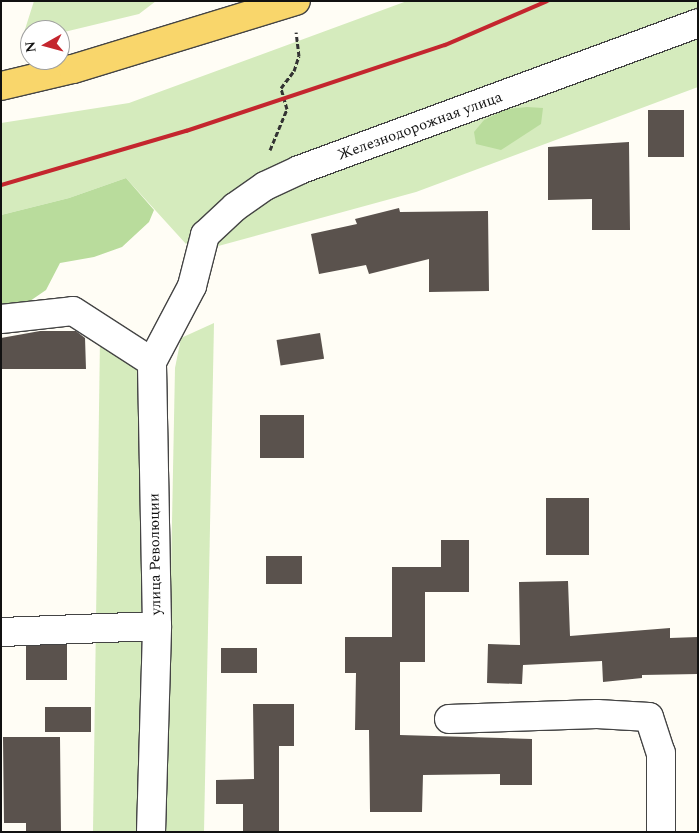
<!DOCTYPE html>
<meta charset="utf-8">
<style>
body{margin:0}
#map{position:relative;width:699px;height:833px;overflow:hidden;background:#fffdf5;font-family:Spectral,serif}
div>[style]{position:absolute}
.green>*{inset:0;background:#d5ebbd}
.forest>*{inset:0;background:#b9dc9c}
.building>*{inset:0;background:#5a524d;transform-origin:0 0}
.path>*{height:3px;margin-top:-1.5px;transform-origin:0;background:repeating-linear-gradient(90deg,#333 0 5px,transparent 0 7.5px)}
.roads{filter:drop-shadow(1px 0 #444) drop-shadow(-1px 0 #444) drop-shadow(0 1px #444) drop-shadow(0 -1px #444)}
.minor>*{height:28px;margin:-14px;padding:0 14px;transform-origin:14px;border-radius:14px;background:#fff}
.major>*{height:28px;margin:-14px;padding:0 14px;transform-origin:14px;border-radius:14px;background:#f9d66b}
.rail>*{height:4px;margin:-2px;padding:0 2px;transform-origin:2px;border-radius:2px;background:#c4262e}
span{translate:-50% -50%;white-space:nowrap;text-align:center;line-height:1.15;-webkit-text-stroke:5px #fff;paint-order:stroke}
.street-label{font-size:15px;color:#111}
.frame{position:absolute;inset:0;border:2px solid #111;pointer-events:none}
.north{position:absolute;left:20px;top:20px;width:50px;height:50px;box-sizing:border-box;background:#fff;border:1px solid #a0a0a0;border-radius:50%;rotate:263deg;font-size:14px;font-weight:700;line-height:20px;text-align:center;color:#111}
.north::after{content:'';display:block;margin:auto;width:18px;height:22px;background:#c4262e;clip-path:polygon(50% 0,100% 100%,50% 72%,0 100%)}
</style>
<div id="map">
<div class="green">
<div style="clip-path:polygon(34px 1px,156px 1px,139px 14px,60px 33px,60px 30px,30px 30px,30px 40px,21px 42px)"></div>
<div style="clip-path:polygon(407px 1px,698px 1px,698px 12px,214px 214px,186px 244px,126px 178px,69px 198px,1px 215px,1px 123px,129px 103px)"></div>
<div style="clip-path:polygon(698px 30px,698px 87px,416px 192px,211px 248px,219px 230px,279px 187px)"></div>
<div style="clip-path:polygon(214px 323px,204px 832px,166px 832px,175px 368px,181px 338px)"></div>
<div style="clip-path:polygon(100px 339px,135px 363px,143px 390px,140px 832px,93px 832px)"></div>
</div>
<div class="forest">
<div style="clip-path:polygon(527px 107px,543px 108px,541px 124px,501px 150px,476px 144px,474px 132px,484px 120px,507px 109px)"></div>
<div style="clip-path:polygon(126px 178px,154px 210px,149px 222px,122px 247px,94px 257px,60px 263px,46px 290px,30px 301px,1px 304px,1px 215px,69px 198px)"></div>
</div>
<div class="building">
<div style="left:684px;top:110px;width:47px;height:36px;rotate:90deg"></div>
<div style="clip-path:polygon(629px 142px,630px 230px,592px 230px,592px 199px,548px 200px,548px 147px)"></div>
<div style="clip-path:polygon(399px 208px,400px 212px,488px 211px,489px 291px,429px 292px,429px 259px,369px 274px,366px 265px,319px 274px,311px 234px,357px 224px,355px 219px)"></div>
<div style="clip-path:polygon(40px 331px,76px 331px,85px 338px,86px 369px,1px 369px,1px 338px)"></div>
<div style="left:320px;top:333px;width:26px;height:44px;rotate:81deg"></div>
<div style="left:260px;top:415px;width:44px;height:43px"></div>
<div style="left:546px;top:498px;width:43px;height:57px"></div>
<div style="clip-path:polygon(441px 540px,469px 540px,469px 592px,425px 592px,425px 662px,400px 662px,400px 735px,532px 739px,532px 785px,500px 785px,500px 774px,423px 775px,422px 812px,370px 812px,369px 730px,355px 730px,356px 673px,345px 673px,345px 637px,392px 637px,392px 567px,441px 567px)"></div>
<div style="left:266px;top:556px;width:36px;height:28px"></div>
<div style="clip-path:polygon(568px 581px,570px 636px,670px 628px,670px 638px,698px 637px,698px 674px,642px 675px,642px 678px,603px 682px,602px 661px,523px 665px,522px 684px,487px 683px,488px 644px,520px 645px,519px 582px)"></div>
<div style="left:67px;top:645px;width:35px;height:41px;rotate:90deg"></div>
<div style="left:221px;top:648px;width:36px;height:25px"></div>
<div style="clip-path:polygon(253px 704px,294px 704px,294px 746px,279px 746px,279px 832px,243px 832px,243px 804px,216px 804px,216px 780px,254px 779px)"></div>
<div style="left:45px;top:707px;width:46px;height:25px"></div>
<div style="clip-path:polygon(3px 737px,60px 737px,61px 832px,26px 832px,26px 823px,4px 823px)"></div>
</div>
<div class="path">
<div style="left:270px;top:150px;width:44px;rotate:-67.5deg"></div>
<div style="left:287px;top:109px;width:22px;rotate:-106deg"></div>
<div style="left:281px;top:88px;width:21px;rotate:-53deg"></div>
<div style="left:294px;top:71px;width:16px;rotate:-72deg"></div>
<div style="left:299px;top:56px;width:24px;rotate:-97deg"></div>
</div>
<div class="roads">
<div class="minor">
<div style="left:1px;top:319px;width:72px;rotate:-6.3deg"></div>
<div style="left:73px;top:311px;width:94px;rotate:32.8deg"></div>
<div style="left:1px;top:632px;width:156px;rotate:-2.2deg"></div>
<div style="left:449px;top:719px;width:148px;rotate:-1.9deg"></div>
<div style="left:597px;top:714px;width:52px;rotate:3.3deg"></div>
<div style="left:649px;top:717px;width:38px;rotate:72deg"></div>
<div style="left:661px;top:753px;width:79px;rotate:90deg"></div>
<div style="left:151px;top:832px;width:206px;rotate:-88.3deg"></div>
<div style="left:157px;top:626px;width:264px;rotate:-91.1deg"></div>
<div style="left:152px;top:362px;width:86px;rotate:-62.2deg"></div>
<div style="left:192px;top:286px;width:53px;rotate:-75.7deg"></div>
<div style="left:205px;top:235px;width:41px;rotate:-43deg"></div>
<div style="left:235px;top:207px;width:37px;rotate:-35deg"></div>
<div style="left:265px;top:186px;width:38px;rotate:-25deg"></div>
<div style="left:299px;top:170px;width:425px;rotate:-20.2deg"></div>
</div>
<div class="major">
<div style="left:1px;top:86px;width:74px;rotate:-13.3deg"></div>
<div style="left:73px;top:69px;width:233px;rotate:-17deg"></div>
</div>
</div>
<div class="rail">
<div style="left:1px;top:185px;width:193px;rotate:-16.3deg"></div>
<div style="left:186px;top:131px;width:273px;rotate:-18.4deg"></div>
<div style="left:445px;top:45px;width:111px;rotate:-23.3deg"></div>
</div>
<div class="street-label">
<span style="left:420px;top:126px;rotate:-20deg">Железнодорожная улица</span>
<span style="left:155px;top:554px;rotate:-91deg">улица Революции</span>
</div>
<div class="frame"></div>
<div class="north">N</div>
</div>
